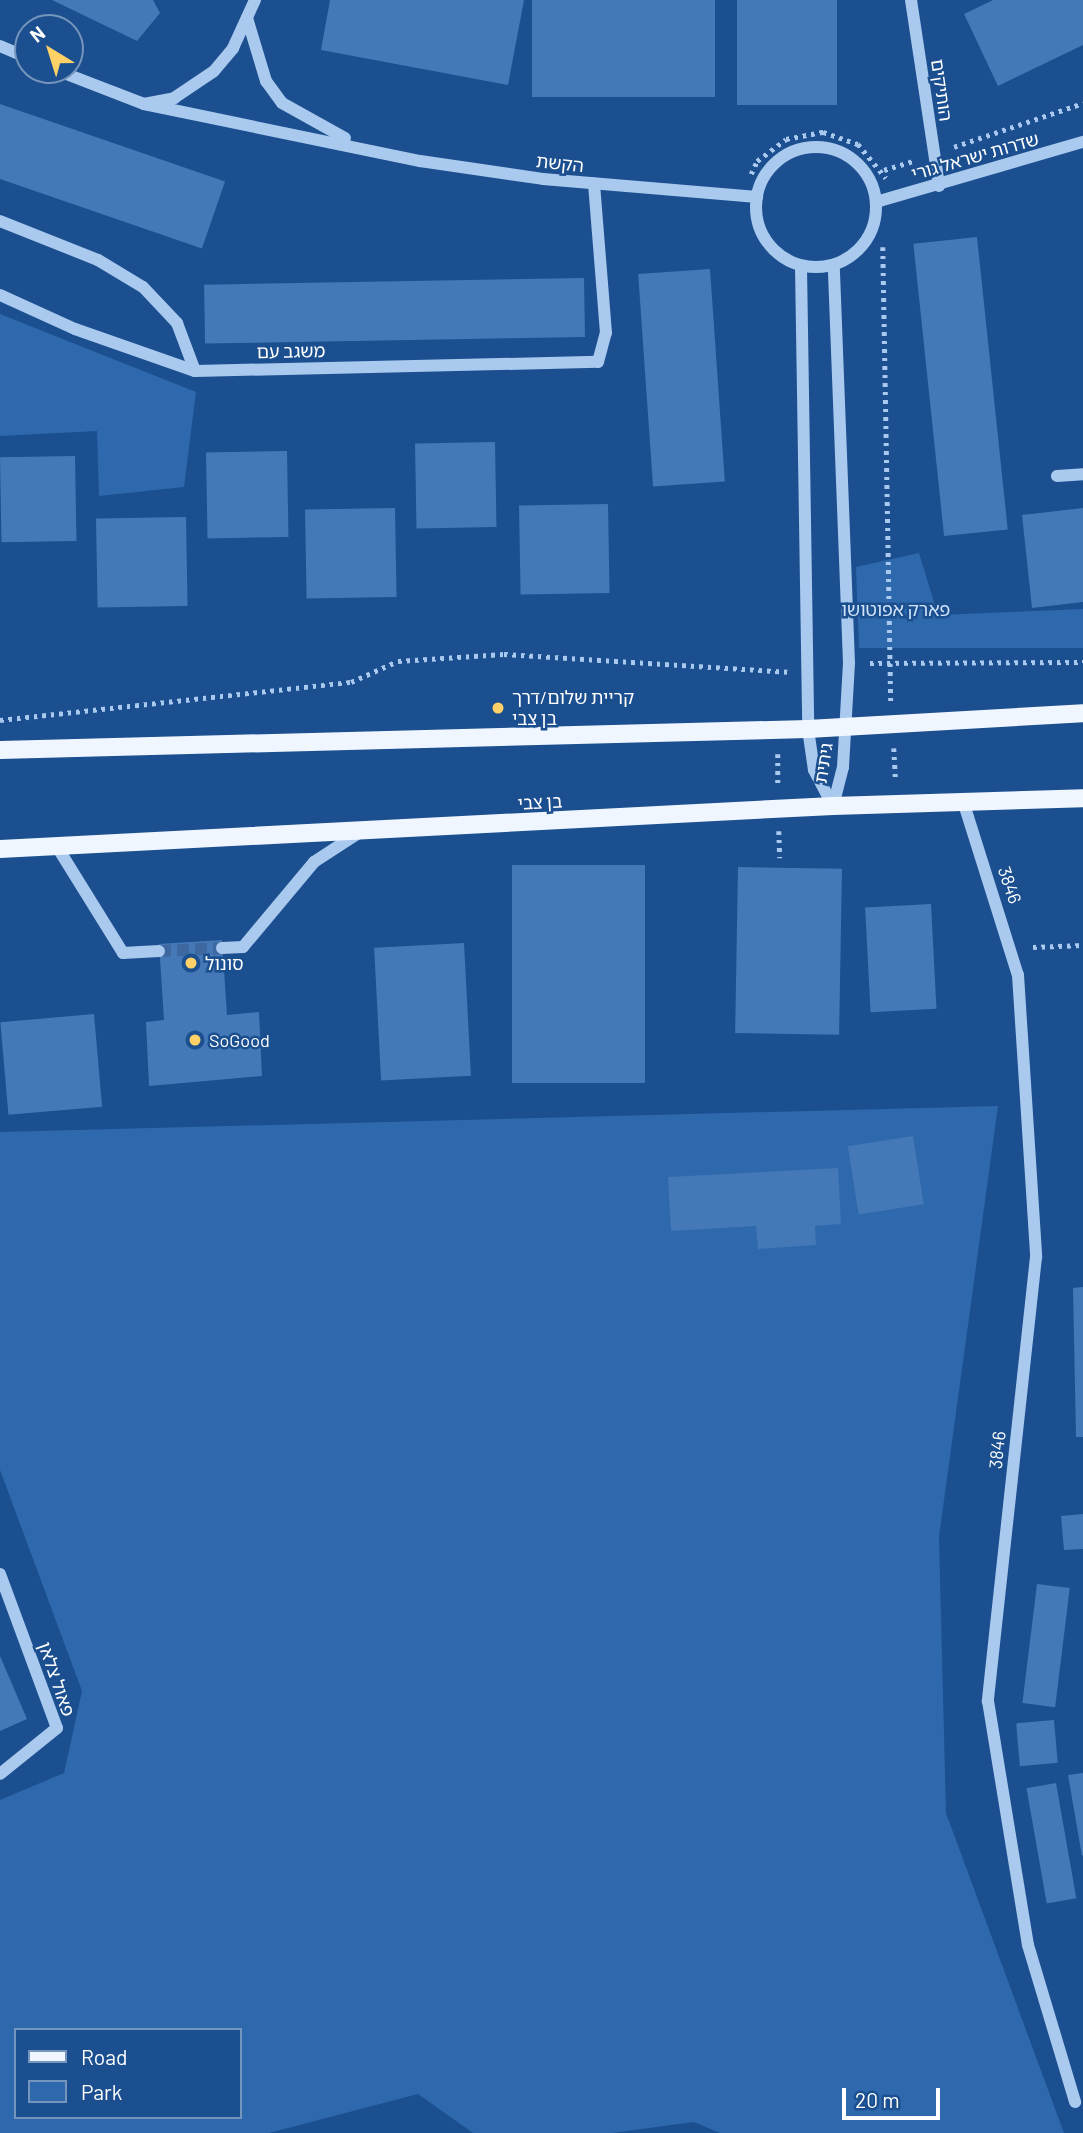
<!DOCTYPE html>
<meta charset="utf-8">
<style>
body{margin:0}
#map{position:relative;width:1083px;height:2133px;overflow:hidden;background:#1b4f8f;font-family:Barlow,"Noto Sans Hebrew",sans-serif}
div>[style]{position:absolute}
.green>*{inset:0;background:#2e69ad}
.building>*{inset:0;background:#4478b7;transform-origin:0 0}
.minor-tunnel>*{height:12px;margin-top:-6px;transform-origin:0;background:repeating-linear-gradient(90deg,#3d69a0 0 12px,transparent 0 18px)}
.path>*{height:4.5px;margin-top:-2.25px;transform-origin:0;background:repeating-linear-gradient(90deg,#a9c9ee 0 3.5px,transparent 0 8.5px)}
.minor>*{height:12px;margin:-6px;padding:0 6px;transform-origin:6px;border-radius:6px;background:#a9c9ee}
.minor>.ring{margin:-6px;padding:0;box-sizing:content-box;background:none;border:12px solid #a9c9ee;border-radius:50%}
.major>*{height:18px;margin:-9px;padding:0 9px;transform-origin:9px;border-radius:9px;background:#f0f6ff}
.dots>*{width:19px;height:19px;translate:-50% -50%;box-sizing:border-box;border:4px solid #1b4f8f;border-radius:50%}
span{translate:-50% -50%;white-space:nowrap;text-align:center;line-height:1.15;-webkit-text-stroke:5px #1b4f8f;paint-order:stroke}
.street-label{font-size:18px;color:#fff}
.park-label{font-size:18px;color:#cfe3fa}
.poi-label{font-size:18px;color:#fff}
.left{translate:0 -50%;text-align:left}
.legend{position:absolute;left:14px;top:2028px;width:228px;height:91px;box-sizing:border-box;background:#1b4f8f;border:2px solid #7695bc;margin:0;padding:9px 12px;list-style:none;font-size:21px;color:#fff}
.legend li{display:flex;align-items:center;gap:14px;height:35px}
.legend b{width:35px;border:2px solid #7695bc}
.north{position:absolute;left:14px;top:14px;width:70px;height:70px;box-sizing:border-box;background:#1b4f8f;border:2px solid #7695bc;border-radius:50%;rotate:322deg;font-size:19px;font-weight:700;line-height:28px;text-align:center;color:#fff}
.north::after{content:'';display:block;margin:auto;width:24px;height:32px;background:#ffd166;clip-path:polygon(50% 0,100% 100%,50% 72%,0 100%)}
.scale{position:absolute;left:842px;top:2088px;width:98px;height:32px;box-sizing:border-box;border:4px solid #fff;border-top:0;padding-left:9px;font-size:21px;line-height:24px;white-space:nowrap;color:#fff;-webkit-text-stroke:5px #1b4f8f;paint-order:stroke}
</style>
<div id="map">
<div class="green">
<div style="clip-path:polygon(0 314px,196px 392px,184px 487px,99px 496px,97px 431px,0 436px)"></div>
<div style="clip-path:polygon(919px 553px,938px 615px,1083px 609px,1083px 648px,859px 648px,856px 567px)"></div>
<div style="clip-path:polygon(evenodd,998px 1106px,939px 1537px,946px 1813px,1064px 2133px,720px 2133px,694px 2122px,612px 2133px,473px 2133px,418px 2094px,269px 2133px,0 2133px,0 1800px,64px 1773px,82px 1691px,0 1470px,0 1132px,998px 1106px,16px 2030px,240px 2030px,240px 2117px,16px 2117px,16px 2030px)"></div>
</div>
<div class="building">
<div style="clip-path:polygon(52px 0,153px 0,160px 13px,137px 41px)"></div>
<div style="clip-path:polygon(330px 0,524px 0,508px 85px,321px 50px)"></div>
<div style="left:532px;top:0;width:183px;height:97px"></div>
<div style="left:737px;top:0;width:100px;height:105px"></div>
<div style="clip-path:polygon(993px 0,1083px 0,1083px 45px,998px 86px,964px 14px)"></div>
<div style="left:0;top:104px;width:238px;height:71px;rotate:19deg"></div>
<div style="left:977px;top:237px;width:294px;height:64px;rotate:84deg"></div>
<div style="left:710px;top:269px;width:213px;height:72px;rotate:86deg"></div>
<div style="left:584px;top:278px;width:59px;height:380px;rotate:89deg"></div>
<div style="left:495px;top:442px;width:85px;height:80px;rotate:89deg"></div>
<div style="left:287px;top:451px;width:86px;height:81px;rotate:89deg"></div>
<div style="left:75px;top:456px;width:85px;height:75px;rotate:89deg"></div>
<div style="left:608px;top:504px;width:89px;height:89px;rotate:89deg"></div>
<div style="left:395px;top:508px;width:89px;height:90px;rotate:89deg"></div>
<div style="clip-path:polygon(1083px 508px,1083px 602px,1032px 608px,1022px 515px)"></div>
<div style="left:186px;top:517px;width:89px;height:90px;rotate:89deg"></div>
<div style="left:645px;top:865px;width:218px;height:133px;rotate:90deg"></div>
<div style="left:738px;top:867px;width:104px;height:166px;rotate:1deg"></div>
<div style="left:931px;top:904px;width:105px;height:66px;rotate:87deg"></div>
<div style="clip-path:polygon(222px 940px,227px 1015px,259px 1012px,262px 1076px,149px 1086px,146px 1022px,164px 1020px,159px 944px)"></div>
<div style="left:464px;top:943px;width:133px;height:90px;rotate:87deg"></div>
<div style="left:94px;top:1014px;width:93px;height:94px;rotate:85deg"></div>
<div style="left:913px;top:1136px;width:69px;height:66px;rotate:81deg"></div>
<div style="clip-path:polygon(838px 1168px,841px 1224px,815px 1226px,816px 1245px,758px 1249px,756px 1226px,671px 1231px,668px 1177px)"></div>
<div style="clip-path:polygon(1083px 1287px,1083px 1437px,1076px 1437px,1073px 1288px)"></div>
<div style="clip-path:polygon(1083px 1514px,1083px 1549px,1064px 1550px,1061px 1516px)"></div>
<div style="left:1037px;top:1584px;width:33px;height:120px;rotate:7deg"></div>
<div style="clip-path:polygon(0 1656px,27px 1719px,0 1731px)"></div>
<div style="left:1054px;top:1720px;width:43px;height:38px;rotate:85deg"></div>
<div style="clip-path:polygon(1083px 1773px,1083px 1855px,1082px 1856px,1068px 1775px)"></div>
<div style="left:1056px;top:1783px;width:117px;height:30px;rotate:80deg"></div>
</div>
<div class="minor-tunnel">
<div style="left:159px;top:951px;width:63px;rotate:-2.7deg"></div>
</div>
<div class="path">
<div style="left:954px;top:147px;width:136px;rotate:-18.8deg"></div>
<div style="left:884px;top:170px;width:30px;rotate:-17deg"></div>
<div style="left:751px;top:174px;width:14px;rotate:-65deg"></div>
<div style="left:757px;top:161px;width:36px;rotate:-37deg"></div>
<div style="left:786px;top:139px;width:38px;rotate:-11deg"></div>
<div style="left:823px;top:132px;width:37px;rotate:19deg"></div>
<div style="left:858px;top:144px;width:44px;rotate:50.5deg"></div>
<div style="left:883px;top:247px;width:454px;rotate:89deg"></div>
<div style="left:870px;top:663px;width:213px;rotate:-0.3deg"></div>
<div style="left:0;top:720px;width:353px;rotate:-6.2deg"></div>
<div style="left:351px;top:682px;width:51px;rotate:-24.1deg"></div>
<div style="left:398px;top:661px;width:106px;rotate:-3.8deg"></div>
<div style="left:504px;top:654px;width:284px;rotate:3.6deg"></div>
<div style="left:894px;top:748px;width:33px;rotate:87deg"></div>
<div style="left:778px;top:754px;width:30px;rotate:90deg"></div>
<div style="left:779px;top:831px;width:27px;rotate:88deg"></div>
<div style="left:1033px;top:947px;width:50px;rotate:-2.3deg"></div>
</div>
<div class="minor">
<div style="left:911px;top:0;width:188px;rotate:81.4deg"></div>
<div style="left:247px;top:18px;width:66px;rotate:73.2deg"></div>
<div style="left:266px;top:81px;width:27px;rotate:54deg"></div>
<div style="left:282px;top:103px;width:72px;rotate:29.1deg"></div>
<div style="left:0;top:46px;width:30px;rotate:23deg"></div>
<div style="left:56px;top:70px;width:94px;rotate:21.1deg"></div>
<div style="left:144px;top:104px;width:31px;rotate:-11deg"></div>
<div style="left:174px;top:98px;width:48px;rotate:-34deg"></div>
<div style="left:214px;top:71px;width:30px;rotate:-50deg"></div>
<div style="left:233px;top:48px;width:53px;rotate:-65.4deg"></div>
<div style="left:144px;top:104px;width:282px;rotate:11.7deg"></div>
<div style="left:420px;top:161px;width:124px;rotate:8.3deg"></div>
<div style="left:543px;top:179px;width:215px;rotate:4.8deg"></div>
<div class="ring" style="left:756px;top:147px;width:108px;height:108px"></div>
<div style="left:876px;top:202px;width:216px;rotate:-16.2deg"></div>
<div style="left:0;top:221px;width:105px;rotate:21.7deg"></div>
<div style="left:98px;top:260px;width:52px;rotate:31deg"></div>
<div style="left:143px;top:287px;width:50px;rotate:46.6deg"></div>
<div style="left:177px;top:323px;width:51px;rotate:69.4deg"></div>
<div style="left:801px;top:266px;width:463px;rotate:89.1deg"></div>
<div style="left:808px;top:729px;width:41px;rotate:81.7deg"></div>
<div style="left:814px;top:770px;width:41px;rotate:62.2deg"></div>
<div style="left:0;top:295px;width:82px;rotate:24.4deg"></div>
<div style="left:75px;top:329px;width:127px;rotate:19.3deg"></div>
<div style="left:195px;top:371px;width:403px;rotate:-1.3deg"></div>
<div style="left:598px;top:362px;width:30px;rotate:-75deg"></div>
<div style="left:606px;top:333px;width:150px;rotate:-94.6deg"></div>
<div style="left:1057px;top:476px;width:26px;rotate:-4deg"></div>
<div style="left:963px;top:801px;width:182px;rotate:72.5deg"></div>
<div style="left:1018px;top:975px;width:283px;rotate:86.3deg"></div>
<div style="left:1036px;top:1257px;width:447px;rotate:96.2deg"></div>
<div style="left:988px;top:1701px;width:247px;rotate:80.7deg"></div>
<div style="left:1028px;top:1945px;width:164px;rotate:73.3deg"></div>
<div style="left:833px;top:806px;width:40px;rotate:-75.6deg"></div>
<div style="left:843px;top:767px;width:104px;rotate:-86.7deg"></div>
<div style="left:849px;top:663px;width:398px;rotate:-92.2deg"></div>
<div style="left:56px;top:845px;width:127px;rotate:58.2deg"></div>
<div style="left:123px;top:953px;width:36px;rotate:-3deg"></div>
<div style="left:222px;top:948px;width:21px;rotate:-3deg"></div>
<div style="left:243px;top:947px;width:111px;rotate:-50.1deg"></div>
<div style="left:314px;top:862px;width:51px;rotate:-33.1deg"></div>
<div style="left:0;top:1574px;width:164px;rotate:69.7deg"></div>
<div style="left:57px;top:1728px;width:73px;rotate:141.1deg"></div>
</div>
<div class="major">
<div style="left:0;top:750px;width:808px;rotate:-1.49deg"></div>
<div style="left:808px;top:729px;width:275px;rotate:-3.3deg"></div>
<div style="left:0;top:849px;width:834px;rotate:-2.96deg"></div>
<div style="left:833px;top:806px;width:250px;rotate:-1.8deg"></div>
</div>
<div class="dots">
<div style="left:498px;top:708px;background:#ffd166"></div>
<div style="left:191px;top:963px;background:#ffd166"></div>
<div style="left:195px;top:1040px;background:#ffd166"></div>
</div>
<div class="street-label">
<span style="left:942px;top:90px;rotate:82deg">הותיקים</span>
<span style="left:975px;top:156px;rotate:-16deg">שדרות ישראל גורי</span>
<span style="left:560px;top:163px;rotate:6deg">הקשת</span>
<span style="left:291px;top:351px;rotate:-1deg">משגב עם</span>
<span style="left:823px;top:763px;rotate:-81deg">גיתית</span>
<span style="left:540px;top:802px;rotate:-3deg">בן צבי</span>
<span style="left:1010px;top:885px;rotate:71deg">3846</span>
<span style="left:997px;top:1450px;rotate:-84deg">3846</span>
<span style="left:57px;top:1679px;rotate:71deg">פאול צלאן</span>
</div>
<div class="park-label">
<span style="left:896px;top:609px">פארק אפוטושו</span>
</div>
<div class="poi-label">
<span class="left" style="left:512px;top:708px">קריית שלום/דרך<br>בן צבי</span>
<span class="left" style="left:205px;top:963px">סונול</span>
<span class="left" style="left:209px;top:1040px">SoGood</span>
</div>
<ul class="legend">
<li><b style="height:9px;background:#f0f6ff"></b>Road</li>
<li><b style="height:19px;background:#2e69ad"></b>Park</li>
</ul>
<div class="north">N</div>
<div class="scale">20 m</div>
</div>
